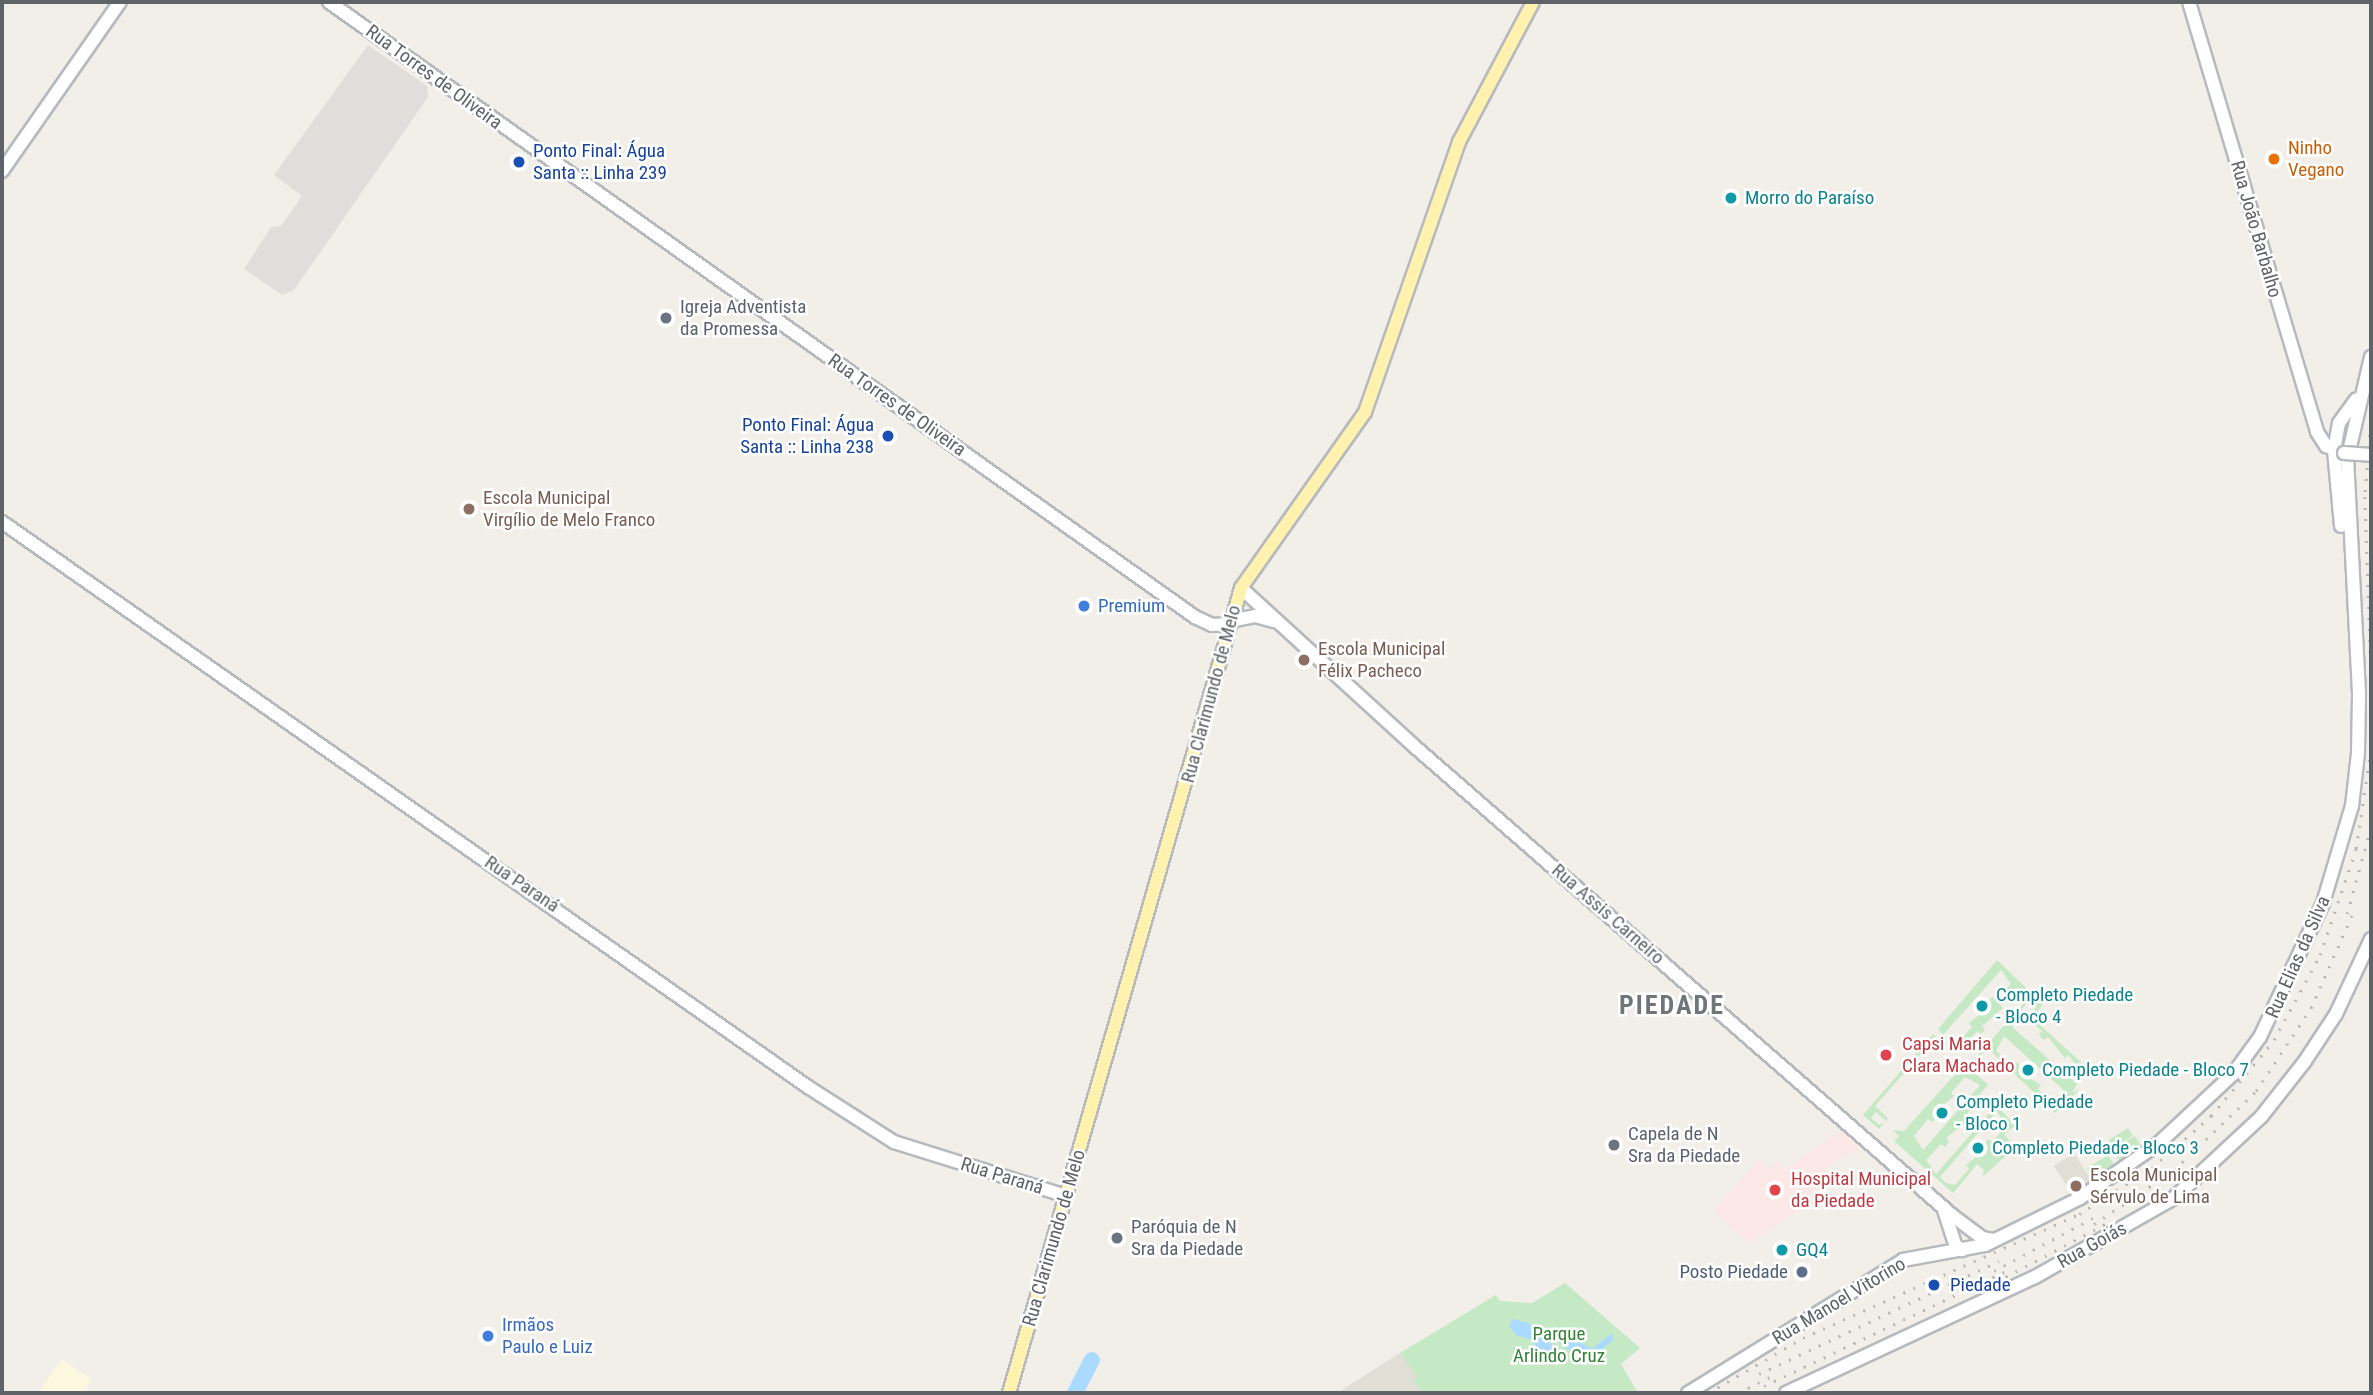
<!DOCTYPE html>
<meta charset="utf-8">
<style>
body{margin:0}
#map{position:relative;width:2373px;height:1395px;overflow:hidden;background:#f1efe8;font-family:"Roboto Condensed",sans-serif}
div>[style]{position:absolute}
.commercial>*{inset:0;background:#fef7e0}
.industrial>*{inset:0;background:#e0deda}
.education>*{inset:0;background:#e1ded6;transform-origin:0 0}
.medical>*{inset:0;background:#fce8e6}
.green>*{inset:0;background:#c5e8c5;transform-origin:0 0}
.water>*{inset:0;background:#aadaff}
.river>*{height:16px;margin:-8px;padding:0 8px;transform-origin:8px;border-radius:8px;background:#aadaff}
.roads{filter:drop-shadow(2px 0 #b6babf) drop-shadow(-2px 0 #b6babf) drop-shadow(0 2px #b6babf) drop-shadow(0 -2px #b6babf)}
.secondary>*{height:12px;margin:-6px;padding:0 6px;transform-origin:6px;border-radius:6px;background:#fff}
.primary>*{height:12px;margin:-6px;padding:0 6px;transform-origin:6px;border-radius:6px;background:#fff2af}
.rail>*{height:2.5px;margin-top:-1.25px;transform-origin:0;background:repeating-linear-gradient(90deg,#b6b7b8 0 2px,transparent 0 11px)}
.bridges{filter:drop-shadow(2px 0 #b6babf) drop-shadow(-2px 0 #b6babf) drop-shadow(0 2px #b6babf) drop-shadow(0 -2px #b6babf)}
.secondary-bridge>*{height:12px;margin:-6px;padding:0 6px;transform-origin:6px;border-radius:6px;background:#fff}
.dots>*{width:19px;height:19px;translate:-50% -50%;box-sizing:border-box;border:4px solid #fff;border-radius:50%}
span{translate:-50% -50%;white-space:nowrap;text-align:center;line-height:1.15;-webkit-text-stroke:5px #fff;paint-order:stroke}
.street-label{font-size:19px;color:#5f6368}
.food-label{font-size:19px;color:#c56008}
.left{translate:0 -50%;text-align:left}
.transit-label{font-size:19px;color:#164399}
.right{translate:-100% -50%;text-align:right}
.culture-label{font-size:19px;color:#0d838f}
.worship-label{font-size:19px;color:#5b616d}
.education-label{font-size:19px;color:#785e54}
.shop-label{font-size:19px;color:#366cbe}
.health-label{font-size:19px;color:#be3a42}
.service-label{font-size:19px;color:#4e5e75}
.park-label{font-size:19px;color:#348238}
.district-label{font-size:26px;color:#70757a;font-weight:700;letter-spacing:2px}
.frame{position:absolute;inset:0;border:4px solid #5f6368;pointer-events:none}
</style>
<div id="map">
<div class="commercial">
<div style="clip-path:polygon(62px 1359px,92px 1380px,83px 1393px,38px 1393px)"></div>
</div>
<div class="industrial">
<div style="clip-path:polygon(368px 45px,427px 86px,428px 97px,294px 290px,282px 295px,244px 269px,271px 227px,281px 226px,302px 196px,274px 175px)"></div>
</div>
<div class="education">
<div style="left:2074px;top:1153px;width:33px;height:24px;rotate:57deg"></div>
<div style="clip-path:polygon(1400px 1353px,1418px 1378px,1414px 1381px,1422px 1393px,1337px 1393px)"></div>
</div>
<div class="medical">
<div style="clip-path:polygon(1843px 1129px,1863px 1146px,1824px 1169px,1831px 1180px,1805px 1199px,1808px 1204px,1772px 1228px,1749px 1243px,1714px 1211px,1760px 1159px,1769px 1168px,1779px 1161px,1785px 1169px)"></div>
</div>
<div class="green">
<div style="clip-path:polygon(evenodd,1997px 960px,2043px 1004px,2032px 1018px,2093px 1073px,2077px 1066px,2068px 1055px,2065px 1058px,2048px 1037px,2044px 1040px,2039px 1035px,2042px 1031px,2027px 1018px,2035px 1009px,2027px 1003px,2020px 1011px,2026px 1017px,2012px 1027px,2077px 1084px,2072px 1093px,2080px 1089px,2055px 1113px,1994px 1054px,1987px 1050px,1972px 1062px,2029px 997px,2023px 990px,2014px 989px,2000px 1005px,2003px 1008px,1982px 1026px,1985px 1030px,1981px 1034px,1977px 1031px,1962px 1048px,1965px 1055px,1950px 1041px,1958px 1042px,1972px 1027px,1969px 1023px,1991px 1006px,1988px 1002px,1992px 997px,1996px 1000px,2011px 984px,2001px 970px,1943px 1035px,1938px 1029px,1997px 960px,2004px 1036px,2068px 1094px,2063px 1101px,2054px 1104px,2038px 1089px,2041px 1085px,2018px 1071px,2021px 1066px,2016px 1062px,2012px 1066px,1996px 1051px,2004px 1036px)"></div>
<div style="clip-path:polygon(1933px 1034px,1936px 1037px,1875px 1106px,1888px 1118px,1886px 1121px,1876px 1112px,1871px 1118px,1879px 1125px,1884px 1123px,1879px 1129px,1863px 1115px)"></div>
<div style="clip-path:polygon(evenodd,1965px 1063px,1988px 1085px,1979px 1095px,1984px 1099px,1988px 1095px,2015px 1126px,2004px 1134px,2015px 1148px,1983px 1176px,1984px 1170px,1977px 1164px,1953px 1193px,1894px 1141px,1899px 1136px,1893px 1130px,1904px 1131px,1965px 1063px,1965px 1077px,1980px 1085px,1923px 1150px,1914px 1136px,1928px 1119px,1932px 1122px,1936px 1118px,1933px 1114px,1954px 1096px,1951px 1093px,1965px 1077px,1965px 1063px,1978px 1101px,1993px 1109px,1936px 1174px,1926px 1160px,1941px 1144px,1945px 1147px,1949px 1142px,1946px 1138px,1967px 1121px,1964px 1117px,1978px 1101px,1965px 1063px,1997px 1111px,2006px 1126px,1992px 1142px,1988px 1139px,1984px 1144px,1987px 1148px,1966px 1165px,1969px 1169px,1955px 1185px,1946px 1183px,1940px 1177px,1997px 1111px)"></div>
<div style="left:2128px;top:1128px;width:9px;height:22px;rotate:58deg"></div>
<div style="left:2135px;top:1136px;width:14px;height:26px;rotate:60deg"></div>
<div style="left:2108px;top:1155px;width:13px;height:25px;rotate:58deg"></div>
<div style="clip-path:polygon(1565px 1283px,1640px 1348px,1621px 1364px,1638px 1393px,1422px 1393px,1413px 1380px,1417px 1377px,1400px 1353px,1496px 1295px,1500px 1301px,1532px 1303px)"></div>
</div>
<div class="water">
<div style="clip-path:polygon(1513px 1319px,1528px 1323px,1550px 1340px,1555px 1354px,1544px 1354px,1530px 1339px,1516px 1335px,1509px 1326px)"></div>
<div style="clip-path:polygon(1612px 1333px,1613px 1340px,1596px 1354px,1567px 1349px,1557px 1340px,1570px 1337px,1592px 1349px)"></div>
</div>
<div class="river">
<div style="left:1075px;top:1393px;width:37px;rotate:-63deg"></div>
</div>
<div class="roads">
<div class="secondary">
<div style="left:329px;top:2px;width:1062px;rotate:35.38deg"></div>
<div style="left:1195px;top:617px;width:19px;rotate:25deg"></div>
<div style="left:1212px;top:625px;width:17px;rotate:-3deg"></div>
<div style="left:2189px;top:2px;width:449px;rotate:73.4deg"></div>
<div style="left:2317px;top:432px;width:17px;rotate:57deg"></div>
<div style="left:2326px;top:446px;width:19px;rotate:21deg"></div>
<div style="left:2px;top:171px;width:206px;rotate:-55.1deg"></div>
<div style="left:2px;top:522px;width:984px;rotate:35.03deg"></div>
<div style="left:808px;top:1087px;width:102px;rotate:32.6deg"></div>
<div style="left:894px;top:1142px;width:180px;rotate:17.4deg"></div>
<div style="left:2341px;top:526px;width:75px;rotate:-95.3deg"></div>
<div style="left:2334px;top:451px;width:28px;rotate:-80deg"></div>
<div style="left:2339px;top:423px;width:29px;rotate:-54deg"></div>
<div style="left:1241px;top:588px;width:234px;rotate:42.4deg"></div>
<div style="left:1414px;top:746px;width:715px;rotate:41.09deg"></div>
<div style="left:1953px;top:1216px;width:36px;rotate:37deg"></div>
<div style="left:1982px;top:1238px;width:12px;rotate:9deg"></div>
<div style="left:1230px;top:621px;width:25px;rotate:-11deg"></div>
<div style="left:1255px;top:616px;width:20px;rotate:15deg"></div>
<div style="left:1943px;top:1207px;width:40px;rotate:72deg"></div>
<div style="left:1955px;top:1245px;width:9px;rotate:36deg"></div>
<div style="left:1688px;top:1393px;width:253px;rotate:-31.7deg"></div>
<div style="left:1903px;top:1260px;width:83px;rotate:-10.4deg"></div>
<div style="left:1985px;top:1245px;width:106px;rotate:-26.3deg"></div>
<div style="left:2080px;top:1198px;width:96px;rotate:-34.8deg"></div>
<div style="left:2159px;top:1143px;width:101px;rotate:-43deg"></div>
<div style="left:2233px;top:1074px;width:46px;rotate:-53.9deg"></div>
<div style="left:2260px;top:1037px;width:148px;rotate:-64.8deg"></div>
<div style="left:2323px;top:903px;width:101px;rotate:-73.4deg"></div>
<div style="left:2352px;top:806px;width:53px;rotate:-83.5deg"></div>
<div style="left:2358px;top:753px;width:60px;rotate:-89deg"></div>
<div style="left:2359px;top:693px;width:233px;rotate:-92.9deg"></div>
<div style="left:2347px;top:460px;width:106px;rotate:-76.9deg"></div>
<div style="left:1786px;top:1393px;width:275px;rotate:-25deg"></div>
<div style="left:2035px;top:1277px;width:160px;rotate:-29.6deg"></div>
<div style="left:2174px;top:1198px;width:119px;rotate:-43deg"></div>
<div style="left:2261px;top:1117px;width:71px;rotate:-51.8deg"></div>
<div style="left:2305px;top:1061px;width:56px;rotate:-56.6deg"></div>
<div style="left:2336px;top:1014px;width:83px;rotate:-65deg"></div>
</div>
<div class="primary">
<div style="left:1009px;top:1393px;width:838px;rotate:-73.92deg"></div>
<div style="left:1241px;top:588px;width:215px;rotate:-54.8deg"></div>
<div style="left:1365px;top:412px;width:286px;rotate:-70.8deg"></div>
<div style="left:1459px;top:142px;width:158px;rotate:-62.1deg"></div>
</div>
</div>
<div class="rail">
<div style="left:2371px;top:424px;width:73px;rotate:94.7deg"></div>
<div style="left:2365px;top:497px;width:168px;rotate:88deg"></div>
<div style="left:2347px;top:914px;width:91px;rotate:-74.7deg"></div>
<div style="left:2094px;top:1224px;width:97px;rotate:-34deg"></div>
<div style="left:2174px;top:1170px;width:114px;rotate:-43.9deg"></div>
<div style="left:2256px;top:1091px;width:100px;rotate:-56.5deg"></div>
<div style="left:2311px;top:1008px;width:109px;rotate:-66.3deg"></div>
<div style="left:1994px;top:1271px;width:118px;rotate:-28.3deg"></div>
<div style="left:1996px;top:1282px;width:126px;rotate:-28deg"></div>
<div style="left:1759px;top:1374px;width:265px;rotate:-25.2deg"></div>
<div style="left:1764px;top:1386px;width:266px;rotate:-25.4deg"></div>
<div style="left:1708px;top:1393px;width:110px;rotate:-30.1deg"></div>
<div style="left:1803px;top:1338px;width:303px;rotate:-24.2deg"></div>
<div style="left:2079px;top:1214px;width:86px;rotate:-32.2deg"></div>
<div style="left:2152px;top:1168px;width:79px;rotate:-41.4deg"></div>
<div style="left:2211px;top:1116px;width:99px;rotate:-50.3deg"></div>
<div style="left:2274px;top:1040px;width:97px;rotate:-61.6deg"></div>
<div style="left:2320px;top:955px;width:112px;rotate:-71.2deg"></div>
<div style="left:2356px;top:849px;width:102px;rotate:-81.6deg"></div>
<div style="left:1738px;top:1393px;width:38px;rotate:-27deg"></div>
</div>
<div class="bridges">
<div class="secondary-bridge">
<div style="left:2344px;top:453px;width:27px;rotate:4deg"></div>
</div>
</div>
<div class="dots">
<div style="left:2274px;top:159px;background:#e8710a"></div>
<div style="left:519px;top:162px;background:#1a4fb4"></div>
<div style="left:1731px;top:198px;background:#0f9aa8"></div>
<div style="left:666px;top:318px;background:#6b7280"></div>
<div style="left:888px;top:436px;background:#1a4fb4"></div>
<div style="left:469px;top:509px;background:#8d6e63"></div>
<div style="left:1084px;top:606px;background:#3f7fe0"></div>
<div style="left:1304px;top:660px;background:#8d6e63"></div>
<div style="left:1982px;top:1006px;background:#0f9aa8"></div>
<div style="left:1886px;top:1055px;background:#e0444e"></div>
<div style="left:2028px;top:1070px;background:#0f9aa8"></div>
<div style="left:1942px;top:1113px;background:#0f9aa8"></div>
<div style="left:1614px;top:1145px;background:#6b7280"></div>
<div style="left:1978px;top:1148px;background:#0f9aa8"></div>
<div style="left:2076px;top:1186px;background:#8d6e63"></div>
<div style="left:1775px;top:1190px;background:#e0444e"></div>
<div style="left:1117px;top:1238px;background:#6b7280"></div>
<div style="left:1782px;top:1250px;background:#0f9aa8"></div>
<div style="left:1802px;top:1272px;background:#5c6f8a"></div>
<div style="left:1934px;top:1285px;background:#1a4fb4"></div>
<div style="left:488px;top:1336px;background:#3f7fe0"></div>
</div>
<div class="street-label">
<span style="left:434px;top:77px;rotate:36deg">Rua Torres de Oliveira</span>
<span style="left:2256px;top:229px;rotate:74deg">Rua João Barbalho</span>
<span style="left:897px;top:405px;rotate:35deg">Rua Torres de Oliveira</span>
<span style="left:1211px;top:694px;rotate:-75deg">Rua Clarimundo de Melo</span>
<span style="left:522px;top:884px;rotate:34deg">Rua Paraná</span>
<span style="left:1608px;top:914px;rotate:41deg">Rua Assis Carneiro</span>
<span style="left:2298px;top:957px;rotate:-66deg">Rua Elias da Silva</span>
<span style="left:1002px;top:1176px;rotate:17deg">Rua Paraná</span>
<span style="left:1054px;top:1238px;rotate:-74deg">Rua Clarimundo de Melo</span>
<span style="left:2092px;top:1245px;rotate:-29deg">Rua Goiás</span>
<span style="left:1839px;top:1301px;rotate:-31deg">Rua Manoel Vitorino</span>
</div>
<div class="food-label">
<span class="left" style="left:2288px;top:159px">Ninho<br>Vegano</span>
</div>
<div class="transit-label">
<span class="left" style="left:533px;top:162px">Ponto Final: Água<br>Santa :: Linha 239</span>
<span class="right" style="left:874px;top:436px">Ponto Final: Água<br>Santa :: Linha 238</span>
<span class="left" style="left:1950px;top:1285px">Piedade</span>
</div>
<div class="culture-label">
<span class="left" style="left:1745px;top:198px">Morro do Paraíso</span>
<span class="left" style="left:1996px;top:1006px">Completo Piedade<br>- Bloco 4</span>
<span class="left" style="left:2042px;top:1070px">Completo Piedade - Bloco 7</span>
<span class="left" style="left:1956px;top:1113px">Completo Piedade<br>- Bloco 1</span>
<span class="left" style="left:1992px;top:1148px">Completo Piedade - Bloco 3</span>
<span class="left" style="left:1796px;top:1250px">GQ4</span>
</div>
<div class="worship-label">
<span class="left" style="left:680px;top:318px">Igreja Adventista<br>da Promessa</span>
<span class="left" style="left:1628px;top:1145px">Capela de N<br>Sra da Piedade</span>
<span class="left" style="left:1131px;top:1238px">Paróquia de N<br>Sra da Piedade</span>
</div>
<div class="education-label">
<span class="left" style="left:483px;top:509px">Escola Municipal<br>Virgílio de Melo Franco</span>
<span class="left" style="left:1318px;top:660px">Escola Municipal<br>Félix Pacheco</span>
<span class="left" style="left:2090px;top:1186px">Escola Municipal<br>Sérvulo de Lima</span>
</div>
<div class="shop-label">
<span class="left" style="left:1098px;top:606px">Premium</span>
<span class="left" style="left:502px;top:1336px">Irmãos<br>Paulo e Luiz</span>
</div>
<div class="health-label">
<span class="left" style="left:1902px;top:1055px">Capsi Maria<br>Clara Machado</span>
<span class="left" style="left:1791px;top:1190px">Hospital Municipal<br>da Piedade</span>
</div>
<div class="service-label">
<span class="right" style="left:1788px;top:1272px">Posto Piedade</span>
</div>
<div class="park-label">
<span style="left:1559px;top:1345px">Parque<br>Arlindo Cruz</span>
</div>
<div class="district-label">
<span style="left:1672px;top:1006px">PIEDADE</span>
</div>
<div class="frame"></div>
</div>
